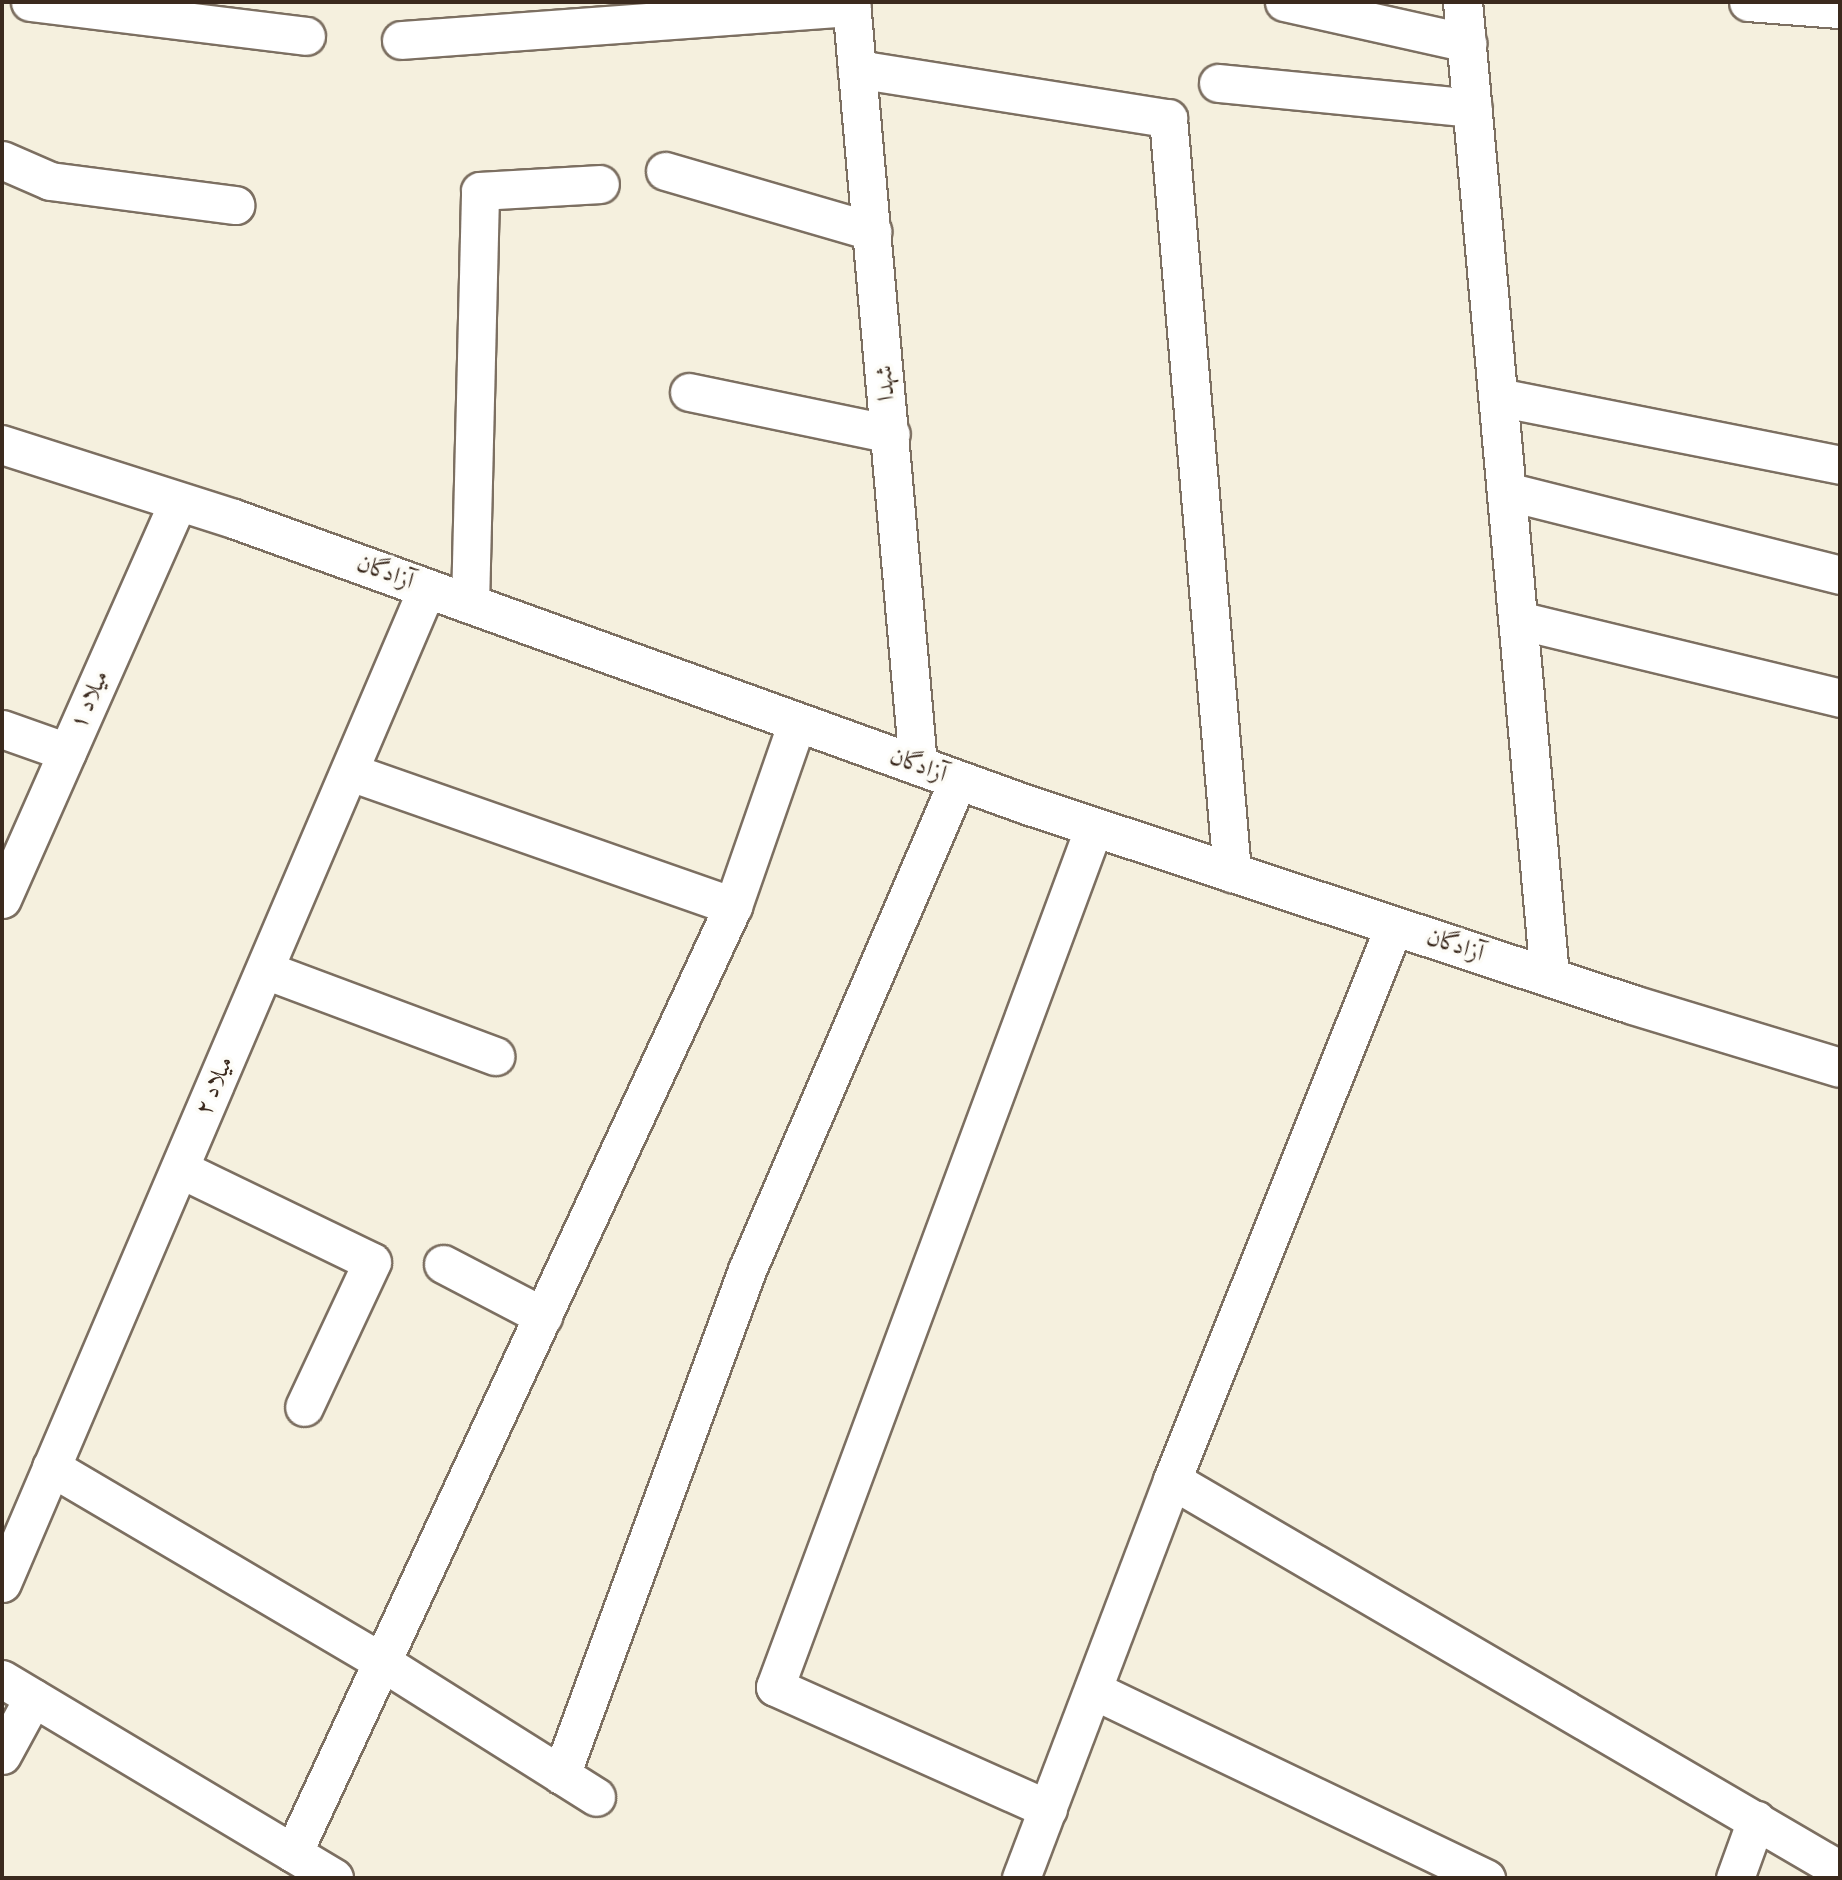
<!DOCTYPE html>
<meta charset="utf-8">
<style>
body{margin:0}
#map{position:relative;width:1842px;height:1880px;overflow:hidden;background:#f5f0de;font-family:"Libre Bodoni",Amiri,serif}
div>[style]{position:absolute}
.roads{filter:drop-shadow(2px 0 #7c6f61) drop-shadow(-2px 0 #7c6f61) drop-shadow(0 2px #7c6f61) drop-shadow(0 -2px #7c6f61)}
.street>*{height:37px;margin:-18.5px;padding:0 18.5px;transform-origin:18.5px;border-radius:18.5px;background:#fff}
.secondary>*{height:38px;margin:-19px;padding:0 19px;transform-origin:19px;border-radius:19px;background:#fff}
span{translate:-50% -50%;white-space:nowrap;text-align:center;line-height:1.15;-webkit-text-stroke:7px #fdfcf7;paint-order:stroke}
.street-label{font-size:24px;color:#3b2a1e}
.frame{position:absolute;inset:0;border:4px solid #3b2a1e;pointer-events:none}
</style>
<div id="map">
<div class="roads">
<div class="street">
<div style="left:30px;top:2px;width:278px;rotate:7deg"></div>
<div style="left:851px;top:2px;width:766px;rotate:84.98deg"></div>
<div style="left:1284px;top:2px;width:188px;rotate:12.6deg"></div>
<div style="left:1748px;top:2px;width:92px;rotate:4.4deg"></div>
<div style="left:401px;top:40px;width:452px;rotate:-4.2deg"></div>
<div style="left:857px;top:69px;width:315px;rotate:9deg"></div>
<div style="left:1168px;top:118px;width:758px;rotate:85.15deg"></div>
<div style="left:1218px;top:83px;width:256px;rotate:5.6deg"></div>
<div style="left:2px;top:160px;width:52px;rotate:23.6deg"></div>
<div style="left:50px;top:181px;width:187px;rotate:7.4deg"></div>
<div style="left:665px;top:171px;width:216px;rotate:16.2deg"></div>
<div style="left:689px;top:392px;width:206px;rotate:11.7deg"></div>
<div style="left:1498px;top:397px;width:349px;rotate:11.2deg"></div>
<div style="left:1506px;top:491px;width:344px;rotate:14.1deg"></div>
<div style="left:470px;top:604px;width:413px;rotate:-88.6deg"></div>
<div style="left:480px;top:191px;width:120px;rotate:-3.3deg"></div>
<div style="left:1518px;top:620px;width:331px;rotate:13.6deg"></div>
<div style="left:2px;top:729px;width:69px;rotate:19.5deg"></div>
<div style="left:350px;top:772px;width:406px;rotate:19.3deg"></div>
<div style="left:2px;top:899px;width:435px;rotate:-66.1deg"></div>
<div style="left:265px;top:970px;width:246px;rotate:20.5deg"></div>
<div style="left:180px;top:1169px;width:213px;rotate:25.8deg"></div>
<div style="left:372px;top:1262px;width:160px;rotate:115.1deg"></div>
<div style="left:443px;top:1264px;width:113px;rotate:27.5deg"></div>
<div style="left:51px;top:1467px;width:384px;rotate:30.5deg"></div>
<div style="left:382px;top:1662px;width:253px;rotate:32.2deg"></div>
<div style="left:1172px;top:1480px;width:774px;rotate:30.28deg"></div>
<div style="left:2px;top:1583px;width:1082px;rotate:-66.87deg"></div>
<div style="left:2px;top:1679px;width:387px;rotate:30.9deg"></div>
<div style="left:1093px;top:1690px;width:436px;rotate:25.6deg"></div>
<div style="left:2px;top:1755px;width:65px;rotate:-61.5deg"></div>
<div style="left:561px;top:1775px;width:538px;rotate:-69.78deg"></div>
<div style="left:747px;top:1270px;width:533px;rotate:-66.7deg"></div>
<div style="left:1048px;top:1809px;width:299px;rotate:-155.9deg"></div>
<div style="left:775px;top:1687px;width:917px;rotate:-69.65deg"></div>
<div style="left:293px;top:1853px;width:1044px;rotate:-65.08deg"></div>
<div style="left:733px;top:906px;width:195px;rotate:-70.8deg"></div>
<div style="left:1021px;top:1878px;width:426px;rotate:-69.2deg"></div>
<div style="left:1172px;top:1480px;width:597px;rotate:-68.16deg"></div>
<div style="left:1735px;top:1878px;width:62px;rotate:-70.1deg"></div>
</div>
<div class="secondary">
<div style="left:1463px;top:2px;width:979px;rotate:84.9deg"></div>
<div style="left:2px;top:445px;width:244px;rotate:17.7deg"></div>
<div style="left:234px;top:519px;width:846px;rotate:19.83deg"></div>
<div style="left:1030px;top:806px;width:635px;rotate:18.26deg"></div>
<div style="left:1633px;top:1005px;width:216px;rotate:16.9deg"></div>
</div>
</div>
<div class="street-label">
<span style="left:886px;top:383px;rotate:-95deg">شهدا</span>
<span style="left:385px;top:573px;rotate:20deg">آزادگان</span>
<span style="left:90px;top:700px;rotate:-66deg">میلاد ۱</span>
<span style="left:918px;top:766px;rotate:20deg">آزادگان</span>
<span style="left:1455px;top:946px;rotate:18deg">آزادگان</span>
<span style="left:215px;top:1086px;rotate:-67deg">میلاد ۲</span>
</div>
<div class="frame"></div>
</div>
